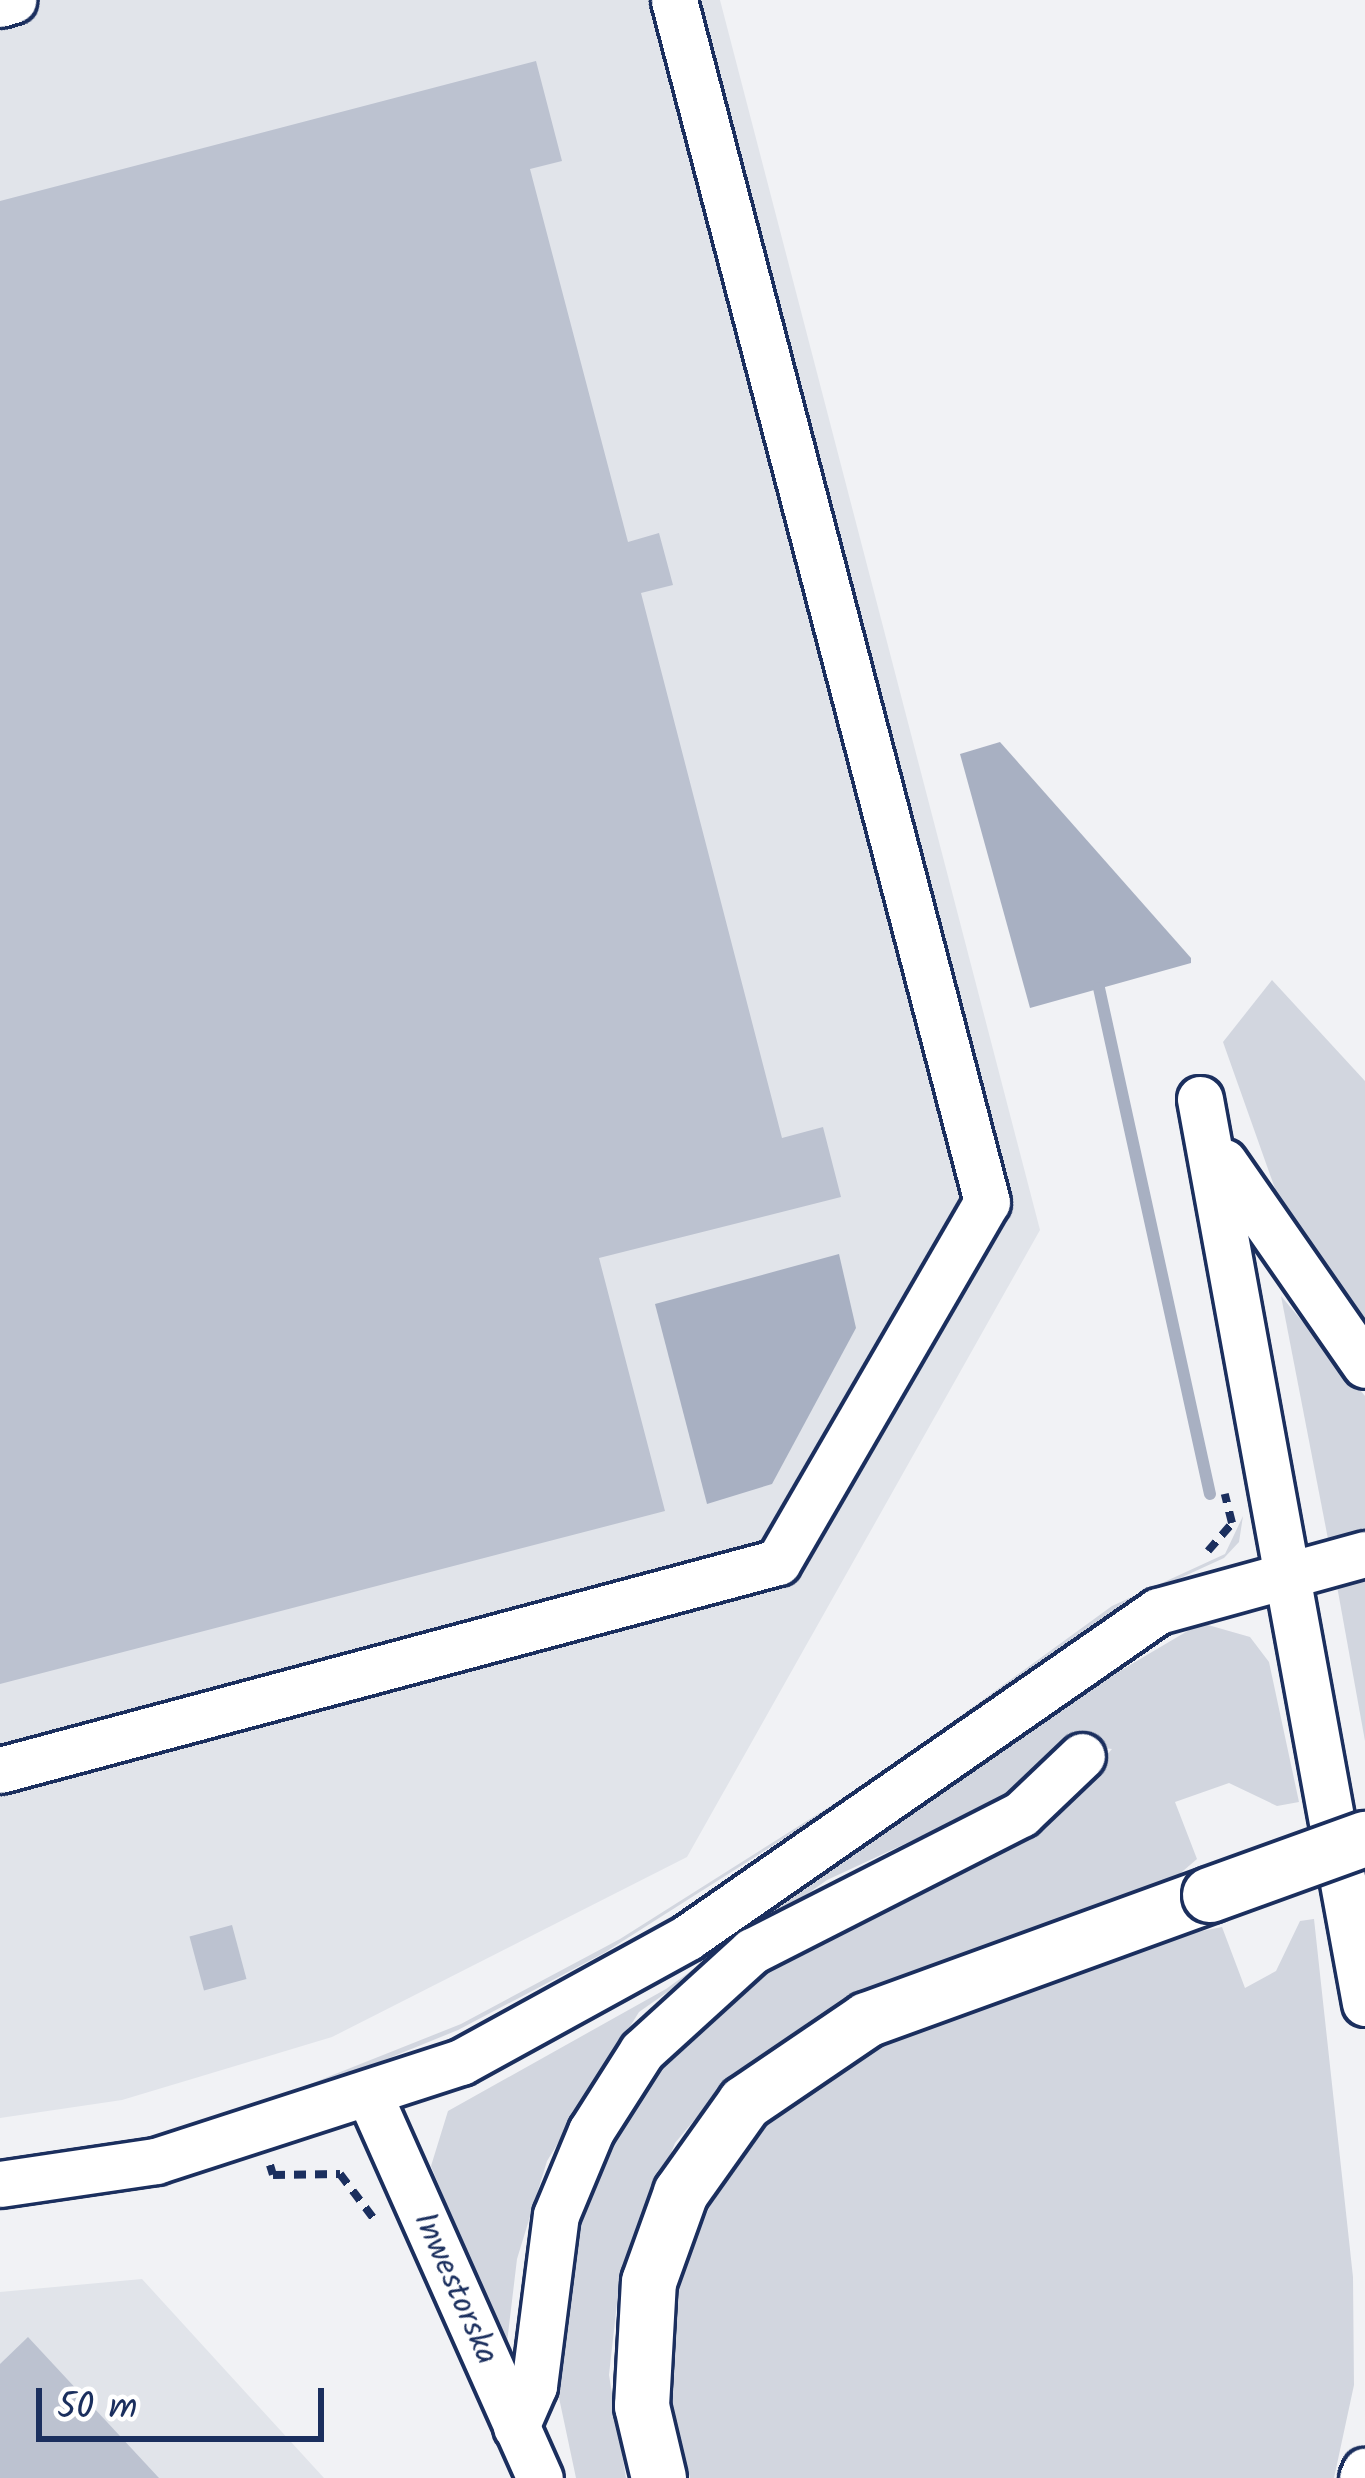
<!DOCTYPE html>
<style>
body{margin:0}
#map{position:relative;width:1365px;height:2478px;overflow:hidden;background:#f1f2f5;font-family:Kalam,sans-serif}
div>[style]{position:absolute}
.built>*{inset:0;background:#e1e4ea}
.green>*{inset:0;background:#d2d6df}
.water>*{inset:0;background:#a8b0c2}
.stream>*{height:12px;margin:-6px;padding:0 6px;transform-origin:6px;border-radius:6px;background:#a8b0c2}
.building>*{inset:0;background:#bcc2d0;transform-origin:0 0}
.path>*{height:8px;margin-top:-4px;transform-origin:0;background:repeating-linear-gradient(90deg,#1b2f5e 0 12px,transparent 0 21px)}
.roads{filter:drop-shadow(3px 0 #1b2f5e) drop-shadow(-3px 0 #1b2f5e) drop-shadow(0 3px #1b2f5e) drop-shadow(0 -3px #1b2f5e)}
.minor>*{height:45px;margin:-22.5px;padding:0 22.5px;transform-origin:22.5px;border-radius:22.5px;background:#fff}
.major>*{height:54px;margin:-27px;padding:0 27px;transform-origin:27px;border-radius:27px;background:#fff}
.bridges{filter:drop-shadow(3px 0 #1b2f5e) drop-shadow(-3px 0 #1b2f5e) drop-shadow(0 3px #1b2f5e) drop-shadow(0 -3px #1b2f5e)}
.major-bridge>*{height:54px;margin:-27px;padding:0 27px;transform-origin:27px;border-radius:27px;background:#fff}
span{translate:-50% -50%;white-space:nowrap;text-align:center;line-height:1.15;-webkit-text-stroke:10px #fff;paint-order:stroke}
.street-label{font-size:33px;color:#1b2f5e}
.scale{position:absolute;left:36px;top:2388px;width:288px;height:54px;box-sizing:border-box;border:6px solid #1b2f5e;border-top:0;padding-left:15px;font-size:36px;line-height:42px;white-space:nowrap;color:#1b2f5e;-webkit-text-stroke:9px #fff;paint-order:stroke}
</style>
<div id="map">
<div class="built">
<div style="clip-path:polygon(0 0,720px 0,1040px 1230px,687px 1857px,332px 2037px,122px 2100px,0 2118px)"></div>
<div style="clip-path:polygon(142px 2279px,324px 2478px,0 2478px,0 2292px)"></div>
</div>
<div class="green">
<div style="clip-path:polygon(1272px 980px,1365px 1081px,1365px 1331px,1284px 1214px,1223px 1042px)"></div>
<div style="clip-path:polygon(1281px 1296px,1365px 1396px,1365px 1530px,1328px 1539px)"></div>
<div style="clip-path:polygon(1243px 1516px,1239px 1542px,1224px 1558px,1130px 1601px,898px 1766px,604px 1953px,458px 2030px,372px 2065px,280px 2096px,461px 2024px,620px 1939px,878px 1776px,1112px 1606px,1225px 1554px)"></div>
<div style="clip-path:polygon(1365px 1579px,1365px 1741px,1337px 1586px)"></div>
<div style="clip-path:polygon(1201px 1623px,1250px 1637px,1269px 1662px,1299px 1802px,1277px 1806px,1229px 1783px,1175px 1802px,1197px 1859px,1176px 1877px,848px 1995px,732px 2075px,675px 2143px,619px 2285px,609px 2375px,626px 2478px,576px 2478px,558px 2393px,565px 2264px,587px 2182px,638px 2085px,752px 1975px,1042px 1829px,1112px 1749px,1070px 1743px,1010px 1795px,827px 1880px,639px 2012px,547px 2161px,517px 2259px,506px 2351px,431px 2166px,448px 2111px,666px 1989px,1037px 1720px)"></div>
<div style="clip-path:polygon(1314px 1919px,1353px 2277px,1354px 2385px,1334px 2478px,690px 2478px,670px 2400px,676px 2287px,722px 2177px,785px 2103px,874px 2047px,1172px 1937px,1222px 1927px,1245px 1988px,1276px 1971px,1300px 1921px)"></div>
</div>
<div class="water">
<div style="clip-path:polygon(1000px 742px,1191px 958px,1191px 963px,1030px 1008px,960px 754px)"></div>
<div style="clip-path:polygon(839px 1254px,856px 1328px,772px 1484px,707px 1504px,655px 1304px)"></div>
</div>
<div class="stream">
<div style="left:1099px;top:988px;width:518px;rotate:77.63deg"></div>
</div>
<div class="building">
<div style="clip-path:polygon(536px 61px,562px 161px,530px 169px,628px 542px,659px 533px,673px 585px,641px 593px,782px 1138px,823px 1127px,841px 1197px,599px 1258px,665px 1511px,0 1684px,0 201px)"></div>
<div style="left:232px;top:1925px;width:56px;height:44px;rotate:75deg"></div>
<div style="clip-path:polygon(28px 2337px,159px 2478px,0 2478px,0 2364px)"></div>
</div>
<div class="path">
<div style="left:1208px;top:1551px;width:37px;rotate:-49deg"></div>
<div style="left:1232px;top:1523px;width:30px;rotate:-104deg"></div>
<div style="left:270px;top:2165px;width:10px;rotate:73deg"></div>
<div style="left:273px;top:2175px;width:67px;rotate:-0.9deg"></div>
<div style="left:340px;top:2174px;width:61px;rotate:52.9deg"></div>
</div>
<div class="roads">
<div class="minor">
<div style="left:0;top:4px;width:14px;rotate:-17deg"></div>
<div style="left:1200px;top:1099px;width:919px;rotate:79.66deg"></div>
<div style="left:1224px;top:1162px;width:247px;rotate:55.2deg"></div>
<div style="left:0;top:1770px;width:805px;rotate:-14.97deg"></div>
<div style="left:778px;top:1562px;width:416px;rotate:-59.9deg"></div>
<div style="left:987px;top:1202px;width:1242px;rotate:-104.6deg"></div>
<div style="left:371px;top:2099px;width:415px;rotate:66deg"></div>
<div style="left:0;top:2184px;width:158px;rotate:-8.4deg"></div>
<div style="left:156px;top:2161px;width:321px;rotate:-18deg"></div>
<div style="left:461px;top:2062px;width:259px;rotate:-28.8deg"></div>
<div style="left:688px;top:1937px;width:572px;rotate:-34.75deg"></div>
<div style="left:1158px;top:1611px;width:215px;rotate:-15.4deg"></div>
<div style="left:516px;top:2427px;width:45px;rotate:-66.3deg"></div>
<div style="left:534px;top:2386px;width:172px;rotate:-82.7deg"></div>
<div style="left:556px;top:2215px;width:91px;rotate:-67.4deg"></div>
<div style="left:591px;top:2131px;width:95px;rotate:-57.5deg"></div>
<div style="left:642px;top:2051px;width:149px;rotate:-42.3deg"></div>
<div style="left:752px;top:1951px;width:302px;rotate:-27deg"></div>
<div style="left:1021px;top:1814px;width:84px;rotate:-43.6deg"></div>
<div style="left:1362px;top:2478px;width:8px;rotate:-67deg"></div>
</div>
<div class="major">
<div style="left:659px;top:2478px;width:74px;rotate:-103.3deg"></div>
<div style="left:642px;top:2406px;width:124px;rotate:-86.8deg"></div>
<div style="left:649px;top:2282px;width:95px;rotate:-70.2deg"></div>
<div style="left:681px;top:2193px;width:110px;rotate:-54.6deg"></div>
<div style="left:745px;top:2103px;width:148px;rotate:-34.2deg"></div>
<div style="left:867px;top:2020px;width:365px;rotate:-20deg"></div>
</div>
</div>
<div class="bridges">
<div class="major-bridge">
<div style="left:1210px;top:1895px;width:165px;rotate:-19.9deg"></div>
</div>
</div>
<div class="street-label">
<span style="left:454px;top:2289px;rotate:66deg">Inwestorska</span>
</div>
<div class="scale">50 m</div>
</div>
